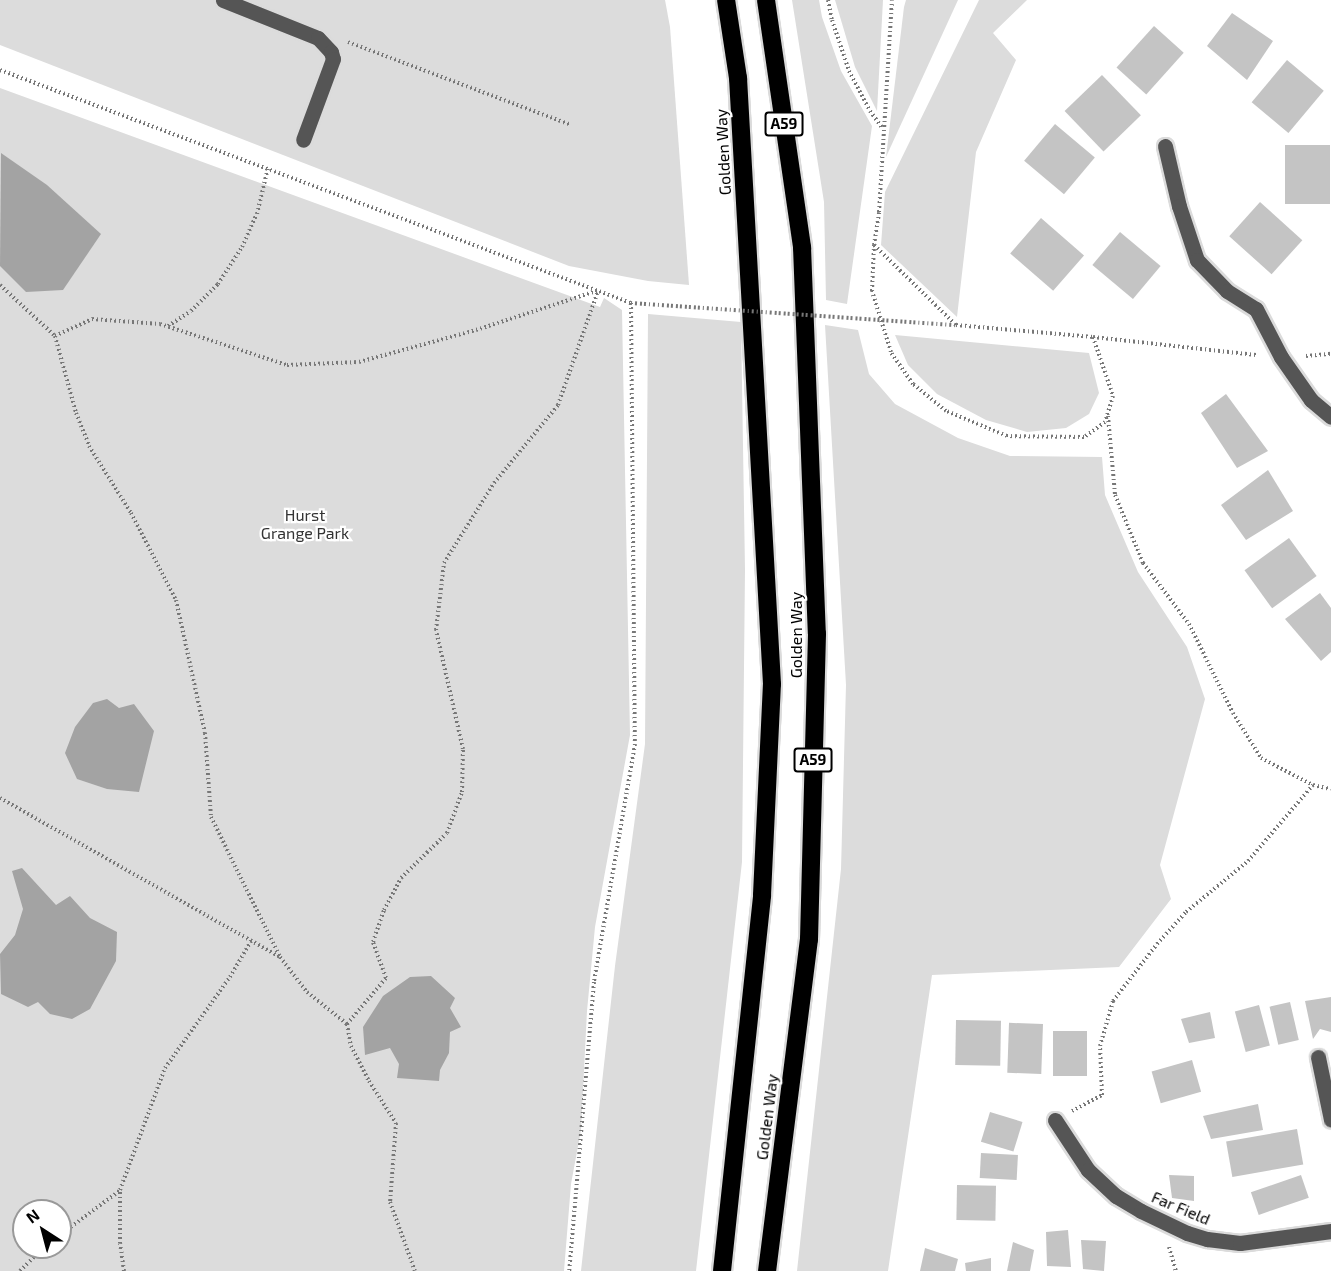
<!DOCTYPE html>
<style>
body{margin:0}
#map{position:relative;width:1331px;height:1271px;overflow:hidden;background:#fff;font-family:"Exo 2",sans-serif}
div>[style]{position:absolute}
.green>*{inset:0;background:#dcdcdc}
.water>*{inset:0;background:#a3a3a3}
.building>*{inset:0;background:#c4c4c4;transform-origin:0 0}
.path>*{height:4px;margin-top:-2px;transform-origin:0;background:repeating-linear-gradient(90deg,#777 0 1.5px,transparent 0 4.5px)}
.roads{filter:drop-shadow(2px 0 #dbdbdb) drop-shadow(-2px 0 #dbdbdb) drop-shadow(0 2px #dbdbdb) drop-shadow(0 -2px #dbdbdb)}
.minor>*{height:15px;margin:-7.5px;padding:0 7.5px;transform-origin:7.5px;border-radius:7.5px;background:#555}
.highway>*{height:18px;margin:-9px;padding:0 9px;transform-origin:9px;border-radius:9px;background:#000}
.path-bridge>*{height:4px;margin-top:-2px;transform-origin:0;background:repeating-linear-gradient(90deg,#777 0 1.5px,transparent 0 4.5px)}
span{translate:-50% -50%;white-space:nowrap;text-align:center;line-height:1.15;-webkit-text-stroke:4.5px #fff;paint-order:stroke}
.shield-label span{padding:2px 4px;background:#fff;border:2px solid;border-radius:4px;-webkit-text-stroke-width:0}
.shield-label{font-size:15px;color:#000;font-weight:700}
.street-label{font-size:16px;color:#000}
.park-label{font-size:16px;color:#333}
.north{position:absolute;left:12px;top:1199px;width:60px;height:60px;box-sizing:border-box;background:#fff;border:2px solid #999;border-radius:50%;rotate:324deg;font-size:16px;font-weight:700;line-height:24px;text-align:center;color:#000}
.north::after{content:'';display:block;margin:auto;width:21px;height:27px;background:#000;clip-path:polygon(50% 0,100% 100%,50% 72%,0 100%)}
</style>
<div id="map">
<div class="green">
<div style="clip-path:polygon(0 0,665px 0,670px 27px,689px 285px,648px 281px,569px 266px,0 45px)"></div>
<div style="clip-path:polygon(792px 0,819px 0,822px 17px,841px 71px,872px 126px,847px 304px,826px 300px,824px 202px)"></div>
<div style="clip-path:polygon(835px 0,883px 0,877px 111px,855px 67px)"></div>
<div style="clip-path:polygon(906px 0,958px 0,886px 157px,904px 7px)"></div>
<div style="clip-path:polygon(979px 0,1027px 0,993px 33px,1016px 60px,976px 152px,957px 317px,881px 245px,885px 192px)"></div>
<div style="clip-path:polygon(evenodd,0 88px,600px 307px,604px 298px,622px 310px,630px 735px,595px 927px,587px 1011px,581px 1130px,571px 1184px,564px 1271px,0 1271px,0 88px,24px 1211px,60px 1211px,60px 1247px,24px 1247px,24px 1211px)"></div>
<div style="clip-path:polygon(648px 314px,741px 322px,745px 570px,742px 862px,696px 1271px,581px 1271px,615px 966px,645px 744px)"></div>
<div style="clip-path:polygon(825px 325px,858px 330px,869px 374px,895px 404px,958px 438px,1010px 456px,1102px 457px,1105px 495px,1138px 572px,1187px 647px,1205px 699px,1160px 865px,1171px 899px,1119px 967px,932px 975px,888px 1271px,797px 1271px,841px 869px,846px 685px)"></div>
<div style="clip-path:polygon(895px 335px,1089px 353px,1099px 393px,1089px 414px,1066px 428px,1027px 432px,986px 420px,937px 394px,908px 365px)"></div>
</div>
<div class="water">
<div style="clip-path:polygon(1px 153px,47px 185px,101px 234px,63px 290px,26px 292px,0 266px)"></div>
<div style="clip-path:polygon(107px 699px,119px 708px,134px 704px,154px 731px,139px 792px,107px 789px,77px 779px,65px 753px,75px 727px,93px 703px)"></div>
<div style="clip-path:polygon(22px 868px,56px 905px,70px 896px,90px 918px,117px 932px,116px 961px,90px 1009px,72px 1019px,50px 1014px,38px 1002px,28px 1007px,1px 994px,0 954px,15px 935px,23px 909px,12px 871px)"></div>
<div style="clip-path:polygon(431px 976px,455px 998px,450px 1008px,461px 1027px,450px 1032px,449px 1053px,440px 1070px,439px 1081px,397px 1078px,399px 1064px,390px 1048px,365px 1055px,363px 1027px,383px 996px,410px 977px)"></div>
</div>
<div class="building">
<div style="clip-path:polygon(1232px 13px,1273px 41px,1247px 80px,1207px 46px)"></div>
<div style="left:1154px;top:26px;width:40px;height:56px;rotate:42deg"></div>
<div style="left:1287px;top:60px;width:48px;height:55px;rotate:40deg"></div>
<div style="left:1102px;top:75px;width:56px;height:52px;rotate:46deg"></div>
<div style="left:1055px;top:124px;width:52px;height:48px;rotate:40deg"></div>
<div style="left:1330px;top:145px;width:59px;height:45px;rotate:90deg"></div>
<div style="left:1260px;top:202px;width:57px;height:46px;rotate:42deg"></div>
<div style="left:1041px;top:218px;width:57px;height:47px;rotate:41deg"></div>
<div style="left:1120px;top:232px;width:53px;height:43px;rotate:40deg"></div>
<div style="clip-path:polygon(1226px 394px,1268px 451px,1237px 468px,1201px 413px)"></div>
<div style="clip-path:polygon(1268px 470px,1293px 511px,1246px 540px,1221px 505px)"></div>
<div style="left:1289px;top:538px;width:47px;height:55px;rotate:54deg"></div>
<div style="clip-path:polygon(1320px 593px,1331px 608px,1331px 652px,1321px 661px,1285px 619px)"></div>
<div style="clip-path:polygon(1331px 997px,1331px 1032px,1320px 1029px,1313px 1039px,1305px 1001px)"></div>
<div style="left:1290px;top:1002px;width:39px;height:21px;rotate:77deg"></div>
<div style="left:1259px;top:1005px;width:42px;height:25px;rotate:75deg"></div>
<div style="clip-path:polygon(1210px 1012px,1215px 1038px,1189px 1043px,1181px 1019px)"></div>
<div style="left:956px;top:1020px;width:45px;height:45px;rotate:1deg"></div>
<div style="left:1043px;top:1024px;width:50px;height:34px;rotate:92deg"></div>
<div style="left:1053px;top:1031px;width:34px;height:45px"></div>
<div style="left:1192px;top:1060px;width:33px;height:42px;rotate:74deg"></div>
<div style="clip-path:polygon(1258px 1104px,1263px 1130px,1211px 1139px,1203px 1116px)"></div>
<div style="left:990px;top:1112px;width:34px;height:31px;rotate:17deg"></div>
<div style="left:1297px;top:1129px;width:36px;height:72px;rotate:80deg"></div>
<div style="left:981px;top:1153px;width:37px;height:25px;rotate:3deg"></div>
<div style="clip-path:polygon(1169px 1175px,1194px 1176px,1194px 1201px,1172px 1198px)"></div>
<div style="left:1301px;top:1175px;width:24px;height:53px;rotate:71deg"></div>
<div style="left:957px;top:1185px;width:39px;height:35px;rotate:1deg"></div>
<div style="clip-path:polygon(1068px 1230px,1071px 1267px,1047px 1266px,1046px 1232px)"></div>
<div style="clip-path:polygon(1081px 1240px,1106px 1241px,1104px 1271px,1083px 1269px)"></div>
<div style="clip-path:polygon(1013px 1242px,1034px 1250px,1030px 1271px,1007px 1271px)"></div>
<div style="clip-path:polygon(925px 1248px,958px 1259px,955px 1271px,920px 1271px)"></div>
<div style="clip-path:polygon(991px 1258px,991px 1271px,966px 1271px,965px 1263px)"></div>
</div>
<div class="path">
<div style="left:828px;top:0;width:20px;rotate:79deg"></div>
<div style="left:832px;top:20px;width:54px;rotate:71.6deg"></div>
<div style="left:849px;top:71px;width:45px;rotate:62.3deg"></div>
<div style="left:870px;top:111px;width:22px;rotate:54deg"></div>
<div style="left:348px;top:42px;width:238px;rotate:20.4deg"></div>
<div style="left:0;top:70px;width:673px;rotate:20.27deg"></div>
<div style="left:631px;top:303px;width:441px;rotate:89.5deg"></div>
<div style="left:635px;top:744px;width:242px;rotate:99.8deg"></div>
<div style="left:594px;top:982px;width:290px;rotate:94.9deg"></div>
<div style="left:874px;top:245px;width:115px;rotate:44.3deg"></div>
<div style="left:956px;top:325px;width:138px;rotate:5deg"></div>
<div style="left:1093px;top:337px;width:62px;rotate:71.3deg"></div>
<div style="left:1113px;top:396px;width:27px;rotate:107deg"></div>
<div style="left:1105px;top:422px;width:26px;rotate:144deg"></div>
<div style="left:1084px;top:437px;width:77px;rotate:-179.3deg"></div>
<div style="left:1007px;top:436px;width:66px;rotate:-157.7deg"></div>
<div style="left:946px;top:411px;width:43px;rotate:-140.7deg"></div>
<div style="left:913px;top:384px;width:39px;rotate:-125deg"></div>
<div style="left:891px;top:352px;width:64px;rotate:-107.3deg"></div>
<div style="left:872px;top:291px;width:46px;rotate:-87.5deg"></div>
<div style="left:874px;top:245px;width:33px;rotate:-81deg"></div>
<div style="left:879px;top:212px;width:212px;rotate:-86.5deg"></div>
<div style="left:0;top:285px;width:75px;rotate:42.8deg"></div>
<div style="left:55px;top:336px;width:80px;rotate:74.7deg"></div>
<div style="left:76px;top:413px;width:35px;rotate:68deg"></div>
<div style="left:89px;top:446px;width:79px;rotate:57.9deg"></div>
<div style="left:131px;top:513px;width:98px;rotate:62.7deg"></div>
<div style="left:176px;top:600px;width:136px;rotate:77.7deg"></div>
<div style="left:205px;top:733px;width:84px;rotate:85.9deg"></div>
<div style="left:211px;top:817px;width:156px;rotate:63.8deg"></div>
<div style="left:280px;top:957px;width:44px;rotate:52.4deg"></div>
<div style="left:307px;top:992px;width:51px;rotate:38.7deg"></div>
<div style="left:347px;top:1024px;width:22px;rotate:80deg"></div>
<div style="left:351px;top:1046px;width:39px;rotate:63deg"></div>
<div style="left:369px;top:1081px;width:50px;rotate:57.3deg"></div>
<div style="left:396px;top:1123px;width:79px;rotate:94.3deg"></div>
<div style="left:390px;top:1202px;width:73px;rotate:70.1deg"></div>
<div style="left:168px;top:326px;width:27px;rotate:-33deg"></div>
<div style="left:191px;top:311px;width:38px;rotate:-45deg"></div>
<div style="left:218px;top:284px;width:44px;rotate:-57deg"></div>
<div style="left:242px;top:247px;width:36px;rotate:-66deg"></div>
<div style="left:257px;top:214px;width:47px;rotate:-76.6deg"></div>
<div style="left:55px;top:336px;width:41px;rotate:-24.7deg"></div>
<div style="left:92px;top:319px;width:68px;rotate:4.2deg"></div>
<div style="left:160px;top:324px;width:133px;rotate:17.9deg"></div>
<div style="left:287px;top:365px;width:72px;rotate:-2.4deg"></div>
<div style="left:359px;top:362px;width:121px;rotate:-15.3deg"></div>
<div style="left:476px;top:330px;width:127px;rotate:-17.9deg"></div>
<div style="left:1093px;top:337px;width:164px;rotate:6.3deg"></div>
<div style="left:1306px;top:356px;width:25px;rotate:-5deg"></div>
<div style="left:1108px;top:416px;width:79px;rotate:84.9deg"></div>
<div style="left:1115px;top:495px;width:74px;rotate:67.6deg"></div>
<div style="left:1143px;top:563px;width:76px;rotate:53deg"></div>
<div style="left:1189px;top:624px;width:99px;rotate:63.7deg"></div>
<div style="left:1233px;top:713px;width:53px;rotate:58.1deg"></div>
<div style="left:1261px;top:758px;width:59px;rotate:27.4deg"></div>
<div style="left:1313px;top:785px;width:18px;rotate:13deg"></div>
<div style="left:0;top:798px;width:322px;rotate:29.6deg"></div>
<div style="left:347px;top:1024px;width:60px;rotate:-49.7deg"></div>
<div style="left:386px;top:978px;width:38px;rotate:-110deg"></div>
<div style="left:373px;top:942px;width:34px;rotate:-71deg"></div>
<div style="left:384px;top:910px;width:36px;rotate:-62deg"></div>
<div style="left:401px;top:878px;width:64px;rotate:-44.4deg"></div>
<div style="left:447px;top:833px;width:44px;rotate:-69.9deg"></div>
<div style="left:462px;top:792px;width:43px;rotate:-88.7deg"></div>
<div style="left:463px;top:749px;width:122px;rotate:-102.8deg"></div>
<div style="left:436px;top:630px;width:67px;rotate:-83.2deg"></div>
<div style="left:444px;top:563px;width:94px;rotate:-58deg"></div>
<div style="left:494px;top:483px;width:101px;rotate:-50.6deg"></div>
<div style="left:558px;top:405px;width:121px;rotate:-70.7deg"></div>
<div style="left:1072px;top:1111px;width:34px;rotate:-28deg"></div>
<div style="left:1102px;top:1095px;width:49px;rotate:-92.3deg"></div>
<div style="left:1100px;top:1046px;width:47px;rotate:-73.9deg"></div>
<div style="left:1113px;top:1001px;width:72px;rotate:-52.3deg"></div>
<div style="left:1157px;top:944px;width:43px;rotate:-47.8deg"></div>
<div style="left:1186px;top:912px;width:80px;rotate:-39.4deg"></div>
<div style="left:1248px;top:861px;width:100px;rotate:-49.5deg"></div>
<div style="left:60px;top:1235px;width:74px;rotate:-36.7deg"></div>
<div style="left:1169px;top:1247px;width:25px;rotate:74deg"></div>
<div style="left:20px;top:1271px;width:34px;rotate:-45deg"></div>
<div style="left:124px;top:1271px;width:28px;rotate:-98deg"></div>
<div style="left:120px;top:1243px;width:53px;rotate:-90deg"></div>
<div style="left:120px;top:1190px;width:130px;rotate:-69.8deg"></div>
<div style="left:165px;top:1068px;width:112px;rotate:-54.5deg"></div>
<div style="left:230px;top:977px;width:42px;rotate:-59.7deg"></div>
</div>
<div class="roads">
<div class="minor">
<div style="left:223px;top:0;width:102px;rotate:21.8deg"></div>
<div style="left:318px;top:38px;width:19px;rotate:47deg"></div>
<div style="left:331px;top:52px;width:7px;rotate:74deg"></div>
<div style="left:333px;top:59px;width:86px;rotate:110.3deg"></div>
<div style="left:1165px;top:146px;width:62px;rotate:76.9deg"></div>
<div style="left:1179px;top:206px;width:57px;rotate:71.6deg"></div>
<div style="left:1197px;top:260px;width:43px;rotate:45.9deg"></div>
<div style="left:1227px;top:291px;width:34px;rotate:32deg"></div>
<div style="left:1256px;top:309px;width:54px;rotate:62.5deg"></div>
<div style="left:1281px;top:357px;width:52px;rotate:55.1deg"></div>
<div style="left:1311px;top:400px;width:26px;rotate:40deg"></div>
<div style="left:1318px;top:1057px;width:64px;rotate:78.3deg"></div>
<div style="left:1055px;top:1120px;width:60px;rotate:56.6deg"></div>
<div style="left:1088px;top:1170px;width:38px;rotate:43deg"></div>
<div style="left:1116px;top:1196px;width:29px;rotate:31deg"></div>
<div style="left:1141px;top:1211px;width:51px;rotate:25.6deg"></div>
<div style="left:1187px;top:1233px;width:21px;rotate:17deg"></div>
<div style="left:1207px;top:1239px;width:33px;rotate:7deg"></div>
<div style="left:1240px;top:1243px;width:92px;rotate:-7.5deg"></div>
</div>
<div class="highway">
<div style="left:766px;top:0;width:250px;rotate:81.7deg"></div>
<div style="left:802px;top:247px;width:387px;rotate:87.8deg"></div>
<div style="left:817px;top:634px;width:305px;rotate:91.5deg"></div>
<div style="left:809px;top:939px;width:335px;rotate:97.2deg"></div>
<div style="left:722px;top:1271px;width:378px;rotate:-83.9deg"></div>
<div style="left:762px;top:895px;width:211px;rotate:-87.3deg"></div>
<div style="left:772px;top:684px;width:607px;rotate:-93.21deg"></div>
<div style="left:738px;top:78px;width:79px;rotate:-98.7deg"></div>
</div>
</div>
<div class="path-bridge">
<div style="left:631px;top:303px;width:326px;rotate:3.9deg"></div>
</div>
<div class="shield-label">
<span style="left:784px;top:124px">A59</span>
<span style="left:813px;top:760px">A59</span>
</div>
<div class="street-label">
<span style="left:723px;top:152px;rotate:-93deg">Golden Way</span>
<span style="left:796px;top:635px;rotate:-90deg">Golden Way</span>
<span style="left:767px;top:1117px;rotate:-83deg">Golden Way</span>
<span style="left:1181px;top:1208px;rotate:23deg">Far Field</span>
</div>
<div class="park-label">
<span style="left:305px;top:524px">Hurst<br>Grange Park</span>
</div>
<div class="north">N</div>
</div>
